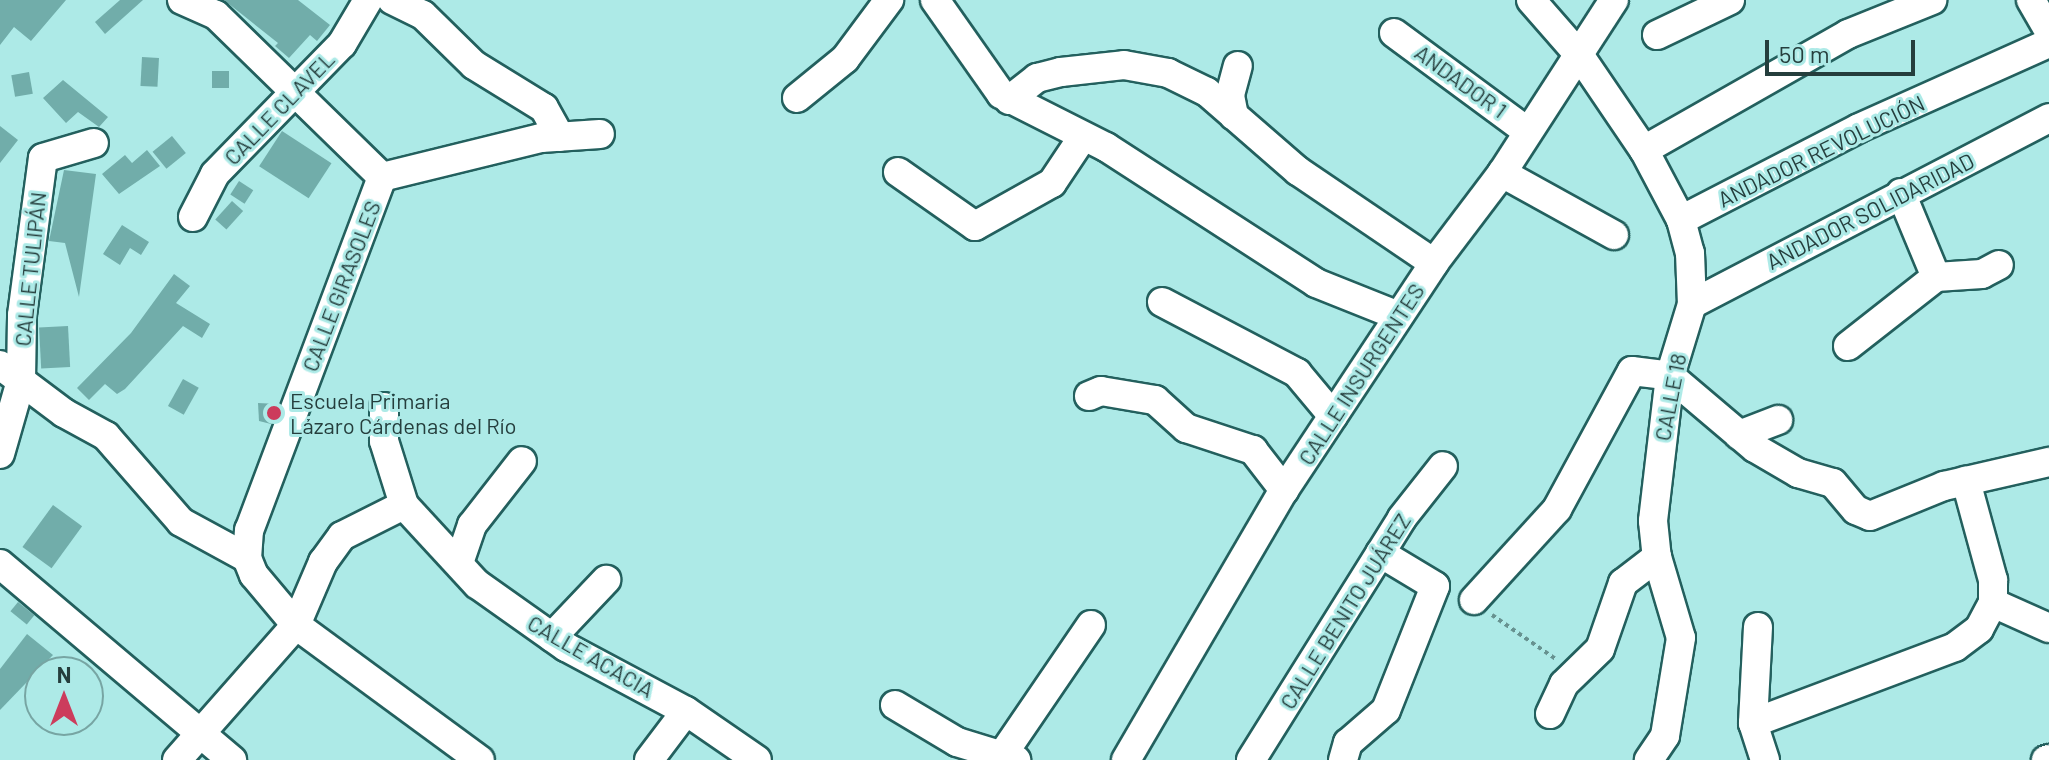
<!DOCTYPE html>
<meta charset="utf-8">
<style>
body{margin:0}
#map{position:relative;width:2049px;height:760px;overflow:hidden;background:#adeae7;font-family:Barlow,sans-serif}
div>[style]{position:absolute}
.building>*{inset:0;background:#71adaa;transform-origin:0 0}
.path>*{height:4px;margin-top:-2px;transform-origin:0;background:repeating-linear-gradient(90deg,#679290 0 4px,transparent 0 8px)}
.roads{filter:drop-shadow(2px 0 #23605e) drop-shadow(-2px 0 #23605e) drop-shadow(0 2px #23605e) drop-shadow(0 -2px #23605e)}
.minor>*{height:28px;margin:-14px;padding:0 14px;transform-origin:14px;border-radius:14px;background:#fff}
.dots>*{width:22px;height:22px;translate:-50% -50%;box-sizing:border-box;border:4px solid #adeae7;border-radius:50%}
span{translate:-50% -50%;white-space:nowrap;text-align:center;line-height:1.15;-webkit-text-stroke:6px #adeae7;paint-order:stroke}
.street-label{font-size:22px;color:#253e3d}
.poi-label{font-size:22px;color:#253e3d}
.left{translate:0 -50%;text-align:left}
.north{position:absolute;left:24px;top:656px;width:80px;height:80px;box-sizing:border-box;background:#adeae7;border:2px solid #77a5a3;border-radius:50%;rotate:0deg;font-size:22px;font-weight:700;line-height:32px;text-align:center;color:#253e3d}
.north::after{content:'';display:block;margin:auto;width:28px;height:36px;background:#cc3c5c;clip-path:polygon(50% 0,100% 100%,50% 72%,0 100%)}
.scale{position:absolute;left:1765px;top:40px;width:150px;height:36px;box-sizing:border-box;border:4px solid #253e3d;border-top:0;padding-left:10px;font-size:24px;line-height:28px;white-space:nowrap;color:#253e3d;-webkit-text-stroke:6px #adeae7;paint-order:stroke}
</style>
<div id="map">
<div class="building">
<div style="clip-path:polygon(0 0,66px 0,31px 41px,14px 27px,0 45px)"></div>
<div style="clip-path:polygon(120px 0,143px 0,105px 34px,95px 22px)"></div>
<div style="clip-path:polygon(224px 0,298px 0,330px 25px,317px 41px,310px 35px,289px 58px,275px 46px,278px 43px)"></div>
<div style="left:142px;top:57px;width:17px;height:29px;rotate:3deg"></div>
<div style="left:212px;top:71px;width:17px;height:17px"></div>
<div style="left:29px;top:72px;width:22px;height:18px;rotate:80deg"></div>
<div style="clip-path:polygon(63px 80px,108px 117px,99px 127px,78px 112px,66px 123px,43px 98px)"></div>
<div style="clip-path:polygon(0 126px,18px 140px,0 163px)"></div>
<div style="left:282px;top:131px;width:59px;height:42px;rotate:33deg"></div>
<div style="left:172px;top:136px;width:22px;height:25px;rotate:51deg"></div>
<div style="clip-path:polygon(147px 150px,160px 166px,119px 194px,102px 174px,125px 155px,132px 163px)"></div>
<div style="clip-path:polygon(64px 170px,96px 174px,79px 297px,65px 243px,49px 241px)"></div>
<div style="left:239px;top:181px;width:17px;height:16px;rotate:33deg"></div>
<div style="left:232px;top:201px;width:15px;height:25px;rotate:42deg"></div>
<div style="clip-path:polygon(122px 225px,149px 242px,141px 255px,130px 248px,120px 265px,103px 254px)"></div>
<div style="clip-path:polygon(174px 274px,190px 286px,176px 303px,210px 324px,202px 338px,183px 326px,125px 389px,117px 394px,105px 384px,89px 400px,77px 388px,131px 333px)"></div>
<div style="left:68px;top:326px;width:41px;height:29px;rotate:87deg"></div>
<div style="left:183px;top:379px;width:18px;height:31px;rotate:29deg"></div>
<div style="clip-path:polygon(258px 403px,278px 404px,271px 424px,259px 421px)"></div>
<div style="left:53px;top:505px;width:36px;height:52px;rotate:36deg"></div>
<div style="left:18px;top:602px;width:21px;height:12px;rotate:39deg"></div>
<div style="clip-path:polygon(27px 634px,53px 655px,0 710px,0 669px)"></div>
</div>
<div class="path">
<div style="left:1492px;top:615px;width:79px;rotate:34.7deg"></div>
</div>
<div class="roads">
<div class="minor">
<div style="left:182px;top:0;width:37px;rotate:24deg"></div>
<div style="left:216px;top:15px;width:232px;rotate:44.3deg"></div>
<div style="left:392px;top:0;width:34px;rotate:26deg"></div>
<div style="left:423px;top:15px;width:71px;rotate:44.4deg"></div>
<div style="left:474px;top:65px;width:82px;rotate:31.6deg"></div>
<div style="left:544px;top:108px;width:33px;rotate:61deg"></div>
<div style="left:935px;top:0;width:115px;rotate:54.9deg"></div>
<div style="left:1001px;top:94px;width:118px;rotate:26.8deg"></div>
<div style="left:1106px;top:147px;width:250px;rotate:32.9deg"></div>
<div style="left:1316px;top:283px;width:89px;rotate:21.7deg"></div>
<div style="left:1531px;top:0;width:74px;rotate:48.8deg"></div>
<div style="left:1580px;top:56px;width:114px;rotate:55.8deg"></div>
<div style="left:1644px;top:150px;width:79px;rotate:62.1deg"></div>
<div style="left:1681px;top:220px;width:34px;rotate:75deg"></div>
<div style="left:1690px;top:253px;width:51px;rotate:87.8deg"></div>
<div style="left:1692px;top:304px;width:75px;rotate:107deg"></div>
<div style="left:1670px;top:376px;width:146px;rotate:96.7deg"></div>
<div style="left:1653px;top:521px;width:36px;rotate:84deg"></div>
<div style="left:1657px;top:557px;width:84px;rotate:73.5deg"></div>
<div style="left:1681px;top:638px;width:99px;rotate:99.3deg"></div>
<div style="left:1665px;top:736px;width:29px;rotate:124deg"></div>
<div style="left:2031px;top:0;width:36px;rotate:60deg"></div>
<div style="left:1394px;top:33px;width:165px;rotate:36.4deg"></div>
<div style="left:1657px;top:35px;width:81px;rotate:-25.6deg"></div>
<div style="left:797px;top:98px;width:62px;rotate:-39.1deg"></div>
<div style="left:845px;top:59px;width:74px;rotate:-53.3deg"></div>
<div style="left:1009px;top:100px;width:36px;rotate:-38deg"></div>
<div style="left:1037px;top:78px;width:25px;rotate:-14deg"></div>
<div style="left:1061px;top:72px;width:63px;rotate:-6.3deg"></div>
<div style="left:1124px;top:65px;width:45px;rotate:10.3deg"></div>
<div style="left:1168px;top:73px;width:43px;rotate:26deg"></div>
<div style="left:1207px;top:92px;width:121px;rotate:41deg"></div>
<div style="left:1298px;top:171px;width:164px;rotate:34.1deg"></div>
<div style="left:1234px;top:116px;width:21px;rotate:-101deg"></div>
<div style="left:1230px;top:95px;width:30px;rotate:-75deg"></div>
<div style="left:1644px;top:150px;width:235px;rotate:-29.6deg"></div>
<div style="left:1848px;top:34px;width:91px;rotate:-22deg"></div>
<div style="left:898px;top:172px;width:94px;rotate:35deg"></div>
<div style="left:975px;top:226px;width:88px;rotate:-29.2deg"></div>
<div style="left:1052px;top:183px;width:54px;rotate:-56.3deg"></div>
<div style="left:1502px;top:173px;width:128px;rotate:29deg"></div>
<div style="left:382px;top:177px;width:377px;rotate:110.6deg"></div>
<div style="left:249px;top:530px;width:28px;rotate:94deg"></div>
<div style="left:247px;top:558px;width:18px;rotate:68deg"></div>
<div style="left:254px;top:575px;width:65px;rotate:50deg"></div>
<div style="left:296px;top:625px;width:228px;rotate:36.3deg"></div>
<div style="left:382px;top:177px;width:164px;rotate:-13.8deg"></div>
<div style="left:541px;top:138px;width:59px;rotate:-3.9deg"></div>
<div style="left:1901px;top:193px;width:91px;rotate:67.4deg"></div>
<div style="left:193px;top:217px;width:48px;rotate:-62.9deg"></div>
<div style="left:215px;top:174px;width:182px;rotate:-45.7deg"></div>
<div style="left:342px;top:44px;width:51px;rotate:-59.4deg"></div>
<div style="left:1681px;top:220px;width:200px;rotate:-27.3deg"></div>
<div style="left:1859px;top:128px;width:208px;rotate:-24.1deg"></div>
<div style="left:1162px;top:302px;width:153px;rotate:27.7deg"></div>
<div style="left:1297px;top:373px;width:56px;rotate:50.1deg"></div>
<div style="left:1692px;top:304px;width:403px;rotate:-27.5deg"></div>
<div style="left:1848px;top:346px;width:112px;rotate:-38.1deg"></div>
<div style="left:1936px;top:277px;width:46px;rotate:-3.7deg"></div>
<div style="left:1982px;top:274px;width:19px;rotate:-28deg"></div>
<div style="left:0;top:365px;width:80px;rotate:36.9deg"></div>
<div style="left:64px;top:413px;width:48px;rotate:28.7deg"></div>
<div style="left:106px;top:436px;width:114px;rotate:48.9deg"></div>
<div style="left:181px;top:522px;width:75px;rotate:28.6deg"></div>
<div style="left:1089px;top:396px;width:13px;rotate:-23deg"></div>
<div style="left:1101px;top:391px;width:55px;rotate:9.5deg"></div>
<div style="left:1155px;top:400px;width:42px;rotate:42.1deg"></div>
<div style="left:1186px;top:428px;width:71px;rotate:18.2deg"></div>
<div style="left:1253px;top:450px;width:51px;rotate:52.2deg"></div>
<div style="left:384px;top:407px;width:34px;rotate:90deg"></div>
<div style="left:384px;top:441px;width:67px;rotate:72.6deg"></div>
<div style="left:1739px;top:435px;width:42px;rotate:-21deg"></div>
<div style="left:0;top:454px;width:76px;rotate:-74deg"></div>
<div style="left:21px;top:381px;width:66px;rotate:-89.1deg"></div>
<div style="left:22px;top:315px;width:158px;rotate:-82.4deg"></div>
<div style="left:43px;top:158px;width:53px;rotate:-16.4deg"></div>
<div style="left:404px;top:505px;width:108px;rotate:47.3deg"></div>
<div style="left:477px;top:584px;width:109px;rotate:35.3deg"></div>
<div style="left:566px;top:647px;width:136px;rotate:28.1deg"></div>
<div style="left:686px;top:711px;width:86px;rotate:34.6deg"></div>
<div style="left:459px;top:563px;width:40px;rotate:-71.1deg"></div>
<div style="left:472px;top:525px;width:81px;rotate:-52deg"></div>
<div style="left:0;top:564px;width:304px;rotate:40.2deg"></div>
<div style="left:1474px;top:600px;width:123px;rotate:-47.6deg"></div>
<div style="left:1557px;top:509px;width:157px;rotate:-61.5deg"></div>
<div style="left:1632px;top:371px;width:38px;rotate:7deg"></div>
<div style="left:1670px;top:376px;width:111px;rotate:40.3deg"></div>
<div style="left:1755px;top:448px;width:50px;rotate:30.2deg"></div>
<div style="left:1798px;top:473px;width:36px;rotate:16deg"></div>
<div style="left:1833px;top:483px;width:35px;rotate:50deg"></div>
<div style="left:1856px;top:510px;width:15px;rotate:23deg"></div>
<div style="left:1870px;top:516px;width:80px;rotate:-22.1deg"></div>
<div style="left:1944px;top:486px;width:108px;rotate:-12.9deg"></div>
<div style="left:1993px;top:603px;width:61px;rotate:24.1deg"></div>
<div style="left:1758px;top:627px;width:96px;rotate:93deg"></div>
<div style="left:1753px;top:723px;width:39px;rotate:72deg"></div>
<div style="left:552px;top:637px;width:79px;rotate:-46.5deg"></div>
<div style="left:895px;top:705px;width:72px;rotate:30.8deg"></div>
<div style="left:957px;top:742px;width:62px;rotate:17deg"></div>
<div style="left:1550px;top:714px;width:33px;rotate:-65deg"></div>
<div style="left:1564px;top:684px;width:50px;rotate:-44.2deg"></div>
<div style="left:1600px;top:649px;width:70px;rotate:-70.8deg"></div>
<div style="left:1623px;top:583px;width:43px;rotate:-37.4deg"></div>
<div style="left:1753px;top:723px;width:216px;rotate:-20.6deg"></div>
<div style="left:1955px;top:647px;width:30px;rotate:-37deg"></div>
<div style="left:1979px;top:629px;width:30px;rotate:-62deg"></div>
<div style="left:1993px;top:603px;width:23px;rotate:-90deg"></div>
<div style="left:1993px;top:580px;width:103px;rotate:-105.3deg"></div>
<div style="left:1003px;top:754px;width:156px;rotate:-55.7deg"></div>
<div style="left:177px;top:760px;width:180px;rotate:-48.6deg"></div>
<div style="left:296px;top:625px;width:69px;rotate:-66.8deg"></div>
<div style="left:323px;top:562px;width:32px;rotate:-54deg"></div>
<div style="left:342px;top:536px;width:69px;rotate:-26.6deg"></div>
<div style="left:649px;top:760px;width:61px;rotate:-52.9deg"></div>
<div style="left:1126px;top:760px;width:313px;rotate:-59.7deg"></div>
<div style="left:1284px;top:490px;width:272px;rotate:-56.5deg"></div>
<div style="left:1434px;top:263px;width:113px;rotate:-52.9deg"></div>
<div style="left:1502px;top:173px;width:206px;rotate:-57.1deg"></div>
<div style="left:1251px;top:760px;width:285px;rotate:-58deg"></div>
<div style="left:1402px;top:518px;width:66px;rotate:-51.7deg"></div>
<div style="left:1343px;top:760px;width:18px;rotate:-74deg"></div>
<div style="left:1348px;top:743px;width:50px;rotate:-41deg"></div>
<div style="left:1386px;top:710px;width:133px;rotate:-68.4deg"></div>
<div style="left:1435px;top:586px;width:64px;rotate:-149deg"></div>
<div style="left:2046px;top:760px;width:3px;rotate:-18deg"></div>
</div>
</div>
<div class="dots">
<div style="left:274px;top:413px;background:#cc3c5c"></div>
</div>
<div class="street-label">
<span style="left:1461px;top:81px;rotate:36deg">ANDADOR 1</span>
<span style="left:279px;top:108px;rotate:-46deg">CALLE CLAVEL</span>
<span style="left:1821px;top:151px;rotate:-26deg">ANDADOR REVOLUCIÓN</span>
<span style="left:1870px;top:211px;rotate:-27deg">ANDADOR SOLIDARIDAD</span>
<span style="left:30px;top:269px;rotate:-84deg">CALLE TULIPÁN</span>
<span style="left:341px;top:286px;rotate:-69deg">CALLE GIRASOLES</span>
<span style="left:1361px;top:374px;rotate:-57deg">CALLE INSURGENTES</span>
<span style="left:1670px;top:397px;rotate:-79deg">CALLE 18</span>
<span style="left:1345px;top:611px;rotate:-58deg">CALLE BENITO JUÁREZ</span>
<span style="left:591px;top:656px;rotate:30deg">CALLE ACACIA</span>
</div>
<div class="poi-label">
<span class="left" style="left:290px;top:413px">Escuela Primaria<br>Lázaro Cárdenas del Río</span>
</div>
<div class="north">N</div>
<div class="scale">50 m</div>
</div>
